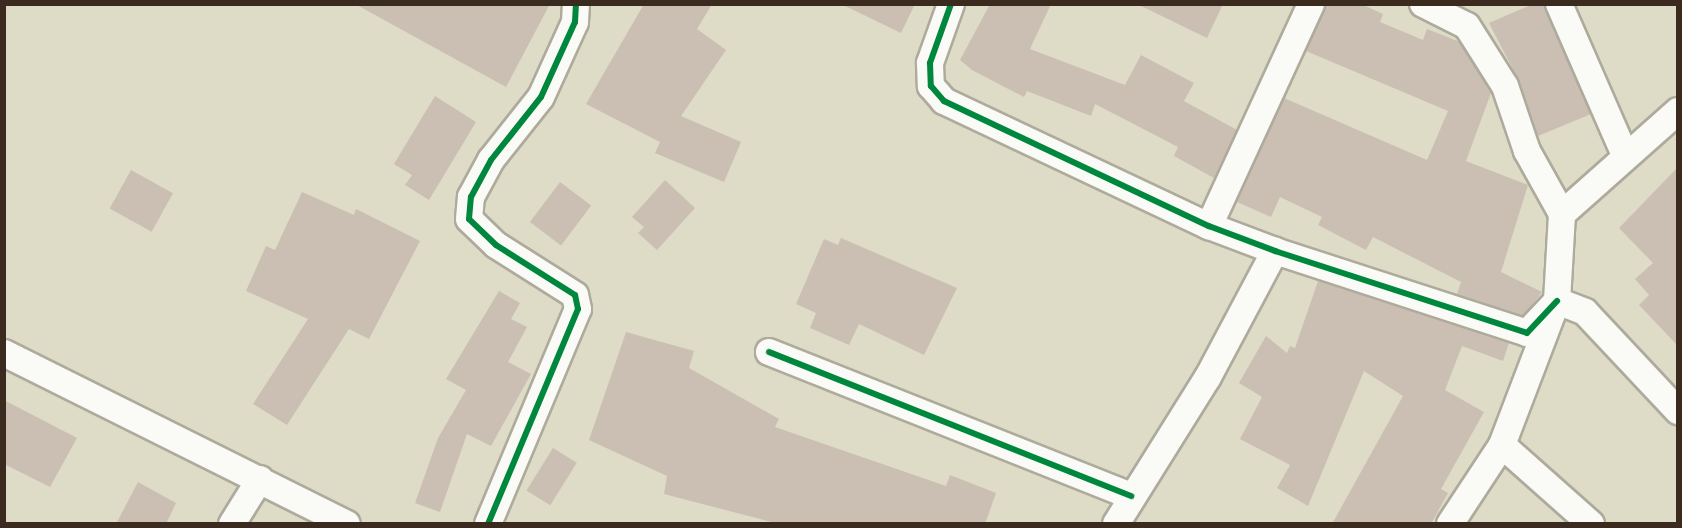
<!DOCTYPE html>
<style>
body{margin:0}
#map{position:relative;width:1682px;height:528px;overflow:hidden;background:#dedbc6;font-family:"Comic Neue",sans-serif}
div>[style]{position:absolute}
.building>*{inset:0;background:#cbbfb4;transform-origin:0 0}
.roads{filter:drop-shadow(2px 0 #aeaa9c) drop-shadow(-2px 0 #aeaa9c) drop-shadow(0 2px #aeaa9c) drop-shadow(0 -2px #aeaa9c)}
.minor>*{height:26px;margin:-13px;padding:0 13px;transform-origin:13px;border-radius:13px;background:#fafaf6}
.cycleway>*{height:6px;margin:-3px;padding:0 3px;transform-origin:3px;border-radius:3px;background:#00873e}
span{translate:-50% -50%;white-space:nowrap;text-align:center;line-height:1.15;-webkit-text-stroke:5px #fbf7ec;paint-order:stroke}
.frame{position:absolute;inset:0;border:6px solid #3b2a1e;pointer-events:none}
</style>
<div id="map">
<div class="building">
<div style="clip-path:polygon(355px 4px,550px 4px,506px 87px)"></div>
<div style="clip-path:polygon(644px 4px,712px 4px,697px 29px,726px 50px,681px 116px,741px 142px,724px 182px,655px 153px,660px 142px,586px 104px)"></div>
<div style="clip-path:polygon(841px 4px,915px 4px,901px 33px)"></div>
<div style="clip-path:polygon(990px 4px,1051px 4px,1030px 49px,1125px 85px,1141px 55px,1194px 83px,1184px 101px,1237px 130px,1214px 178px,1174px 156px,1178px 147px,1095px 104px,1091px 116px,1027px 91px,1024px 97px,972px 70px,960px 60px)"></div>
<div style="clip-path:polygon(1137px 4px,1223px 4px,1207px 38px)"></div>
<div style="clip-path:polygon(1326px 4px,1361px 4px,1383px 14px,1380px 22px,1423px 40px,1427px 29px,1460px 42px,1491px 93px,1466px 161px,1528px 185px,1501px 272px,1542px 292px,1523px 316px,1457px 294px,1461px 282px,1373px 237px,1366px 250px,1318px 225px,1322px 217px,1280px 197px,1271px 217px,1237px 202px,1284px 98px,1427px 160px,1448px 111px,1306px 51px)"></div>
<div style="clip-path:polygon(1533px 4px,1543px 4px,1591px 114px,1538px 136px,1519px 81px,1489px 23px)"></div>
<div style="clip-path:polygon(435px 96px,476px 122px,429px 200px,405px 185px,412px 175px,394px 164px)"></div>
<div style="clip-path:polygon(1677px 168px,1677px 345px,1639px 305px,1649px 295px,1635px 279px,1653px 263px,1619px 228px)"></div>
<div style="left:131px;top:170px;width:48px;height:44px;rotate:29deg"></div>
<div style="clip-path:polygon(665px 180px,695px 208px,657px 250px,638px 233px,644px 227px,632px 217px)"></div>
<div style="left:560px;top:182px;width:39px;height:50px;rotate:37deg"></div>
<div style="clip-path:polygon(302px 192px,354px 215px,356px 209px,420px 241px,369px 339px,349px 329px,287px 425px,253px 404px,308px 319px,246px 291px,266px 246px,275px 250px)"></div>
<div style="clip-path:polygon(841px 238px,957px 288px,924px 355px,859px 324px,849px 345px,810px 328px,816px 313px,796px 304px,824px 239px,838px 245px)"></div>
<div style="clip-path:polygon(1318px 281px,1509px 343px,1503px 361px,1462px 346px,1445px 390px,1484px 412px,1441px 489px,1448px 493px,1431px 524px,1332px 524px,1403px 396px,1364px 371px,1308px 506px,1277px 488px,1290px 465px,1240px 439px,1262px 397px,1239px 383px,1266px 336px,1287px 353px,1290px 346px,1295px 348px)"></div>
<div style="clip-path:polygon(499px 291px,520px 303px,511px 319px,527px 327px,508px 362px,531px 374px,491px 446px,467px 434px,440px 512px,415px 503px,438px 438px,466px 390px,446px 379px)"></div>
<div style="clip-path:polygon(626px 332px,694px 351px,689px 368px,779px 419px,775px 427px,946px 486px,950px 475px,996px 493px,985px 524px,779px 524px,664px 494px,667px 476px,589px 440px)"></div>
<div style="clip-path:polygon(4px 400px,77px 438px,50px 487px,4px 464px)"></div>
<div style="left:553px;top:448px;width:28px;height:50px;rotate:32deg"></div>
<div style="clip-path:polygon(138px 482px,176px 503px,166px 524px,116px 524px)"></div>
</div>
<div class="roads">
<div class="minor">
<div style="left:951px;top:4px;width:63px;rotate:109.6deg"></div>
<div style="left:930px;top:63px;width:23px;rotate:88deg"></div>
<div style="left:931px;top:86px;width:20px;rotate:49deg"></div>
<div style="left:944px;top:101px;width:293px;rotate:25.3deg"></div>
<div style="left:1209px;top:226px;width:71px;rotate:20.7deg"></div>
<div style="left:1275px;top:251px;width:265px;rotate:18deg"></div>
<div style="left:1527px;top:333px;width:44px;rotate:-46.8deg"></div>
<div style="left:1423px;top:4px;width:49px;rotate:26.6deg"></div>
<div style="left:1467px;top:26px;width:71px;rotate:57.7deg"></div>
<div style="left:1505px;top:86px;width:69px;rotate:71.3deg"></div>
<div style="left:1527px;top:151px;width:72px;rotate:60.9deg"></div>
<div style="left:1559px;top:4px;width:165px;rotate:66.4deg"></div>
<div style="left:1209px;top:226px;width:244px;rotate:-65.3deg"></div>
<div style="left:1557px;top:301px;width:30px;rotate:21deg"></div>
<div style="left:1585px;top:312px;width:136px;rotate:46.8deg"></div>
<div style="left:769px;top:352px;width:390px;rotate:21.7deg"></div>
<div style="left:4px;top:353px;width:383px;rotate:26.5deg"></div>
<div style="left:232px;top:524px;width:53px;rotate:-58.1deg"></div>
<div style="left:488px;top:524px;width:233px;rotate:-67.3deg"></div>
<div style="left:578px;top:309px;width:14px;rotate:-102deg"></div>
<div style="left:575px;top:295px;width:93px;rotate:-147.7deg"></div>
<div style="left:496px;top:245px;width:37px;rotate:-136deg"></div>
<div style="left:469px;top:219px;width:22px;rotate:-85deg"></div>
<div style="left:471px;top:197px;width:42px;rotate:-61.6deg"></div>
<div style="left:491px;top:160px;width:80px;rotate:-51.6deg"></div>
<div style="left:541px;top:97px;width:82px;rotate:-65.6deg"></div>
<div style="left:575px;top:22px;width:18px;rotate:-87deg"></div>
<div style="left:1116px;top:524px;width:173px;rotate:-58deg"></div>
<div style="left:1208px;top:377px;width:143px;rotate:-62deg"></div>
<div style="left:1450px;top:524px;width:95px;rotate:-56.6deg"></div>
<div style="left:1591px;top:524px;width:119px;rotate:-138.4deg"></div>
<div style="left:1502px;top:445px;width:154px;rotate:-69.1deg"></div>
<div style="left:1557px;top:301px;width:87px;rotate:-86.7deg"></div>
<div style="left:1562px;top:214px;width:155px;rotate:-41.6deg"></div>
</div>
</div>
<div class="cycleway">
<div style="left:951px;top:4px;width:63px;rotate:109.6deg"></div>
<div style="left:930px;top:63px;width:23px;rotate:88deg"></div>
<div style="left:931px;top:86px;width:20px;rotate:49deg"></div>
<div style="left:944px;top:101px;width:293px;rotate:25.3deg"></div>
<div style="left:1209px;top:226px;width:71px;rotate:20.7deg"></div>
<div style="left:1275px;top:251px;width:265px;rotate:18deg"></div>
<div style="left:1527px;top:333px;width:44px;rotate:-46.8deg"></div>
<div style="left:769px;top:352px;width:390px;rotate:21.7deg"></div>
<div style="left:488px;top:524px;width:233px;rotate:-67.3deg"></div>
<div style="left:578px;top:309px;width:14px;rotate:-102deg"></div>
<div style="left:575px;top:295px;width:93px;rotate:-147.7deg"></div>
<div style="left:496px;top:245px;width:37px;rotate:-136deg"></div>
<div style="left:469px;top:219px;width:22px;rotate:-85deg"></div>
<div style="left:471px;top:197px;width:42px;rotate:-61.6deg"></div>
<div style="left:491px;top:160px;width:80px;rotate:-51.6deg"></div>
<div style="left:541px;top:97px;width:82px;rotate:-65.6deg"></div>
<div style="left:575px;top:22px;width:18px;rotate:-87deg"></div>
</div>
<div class="frame"></div>
</div>
